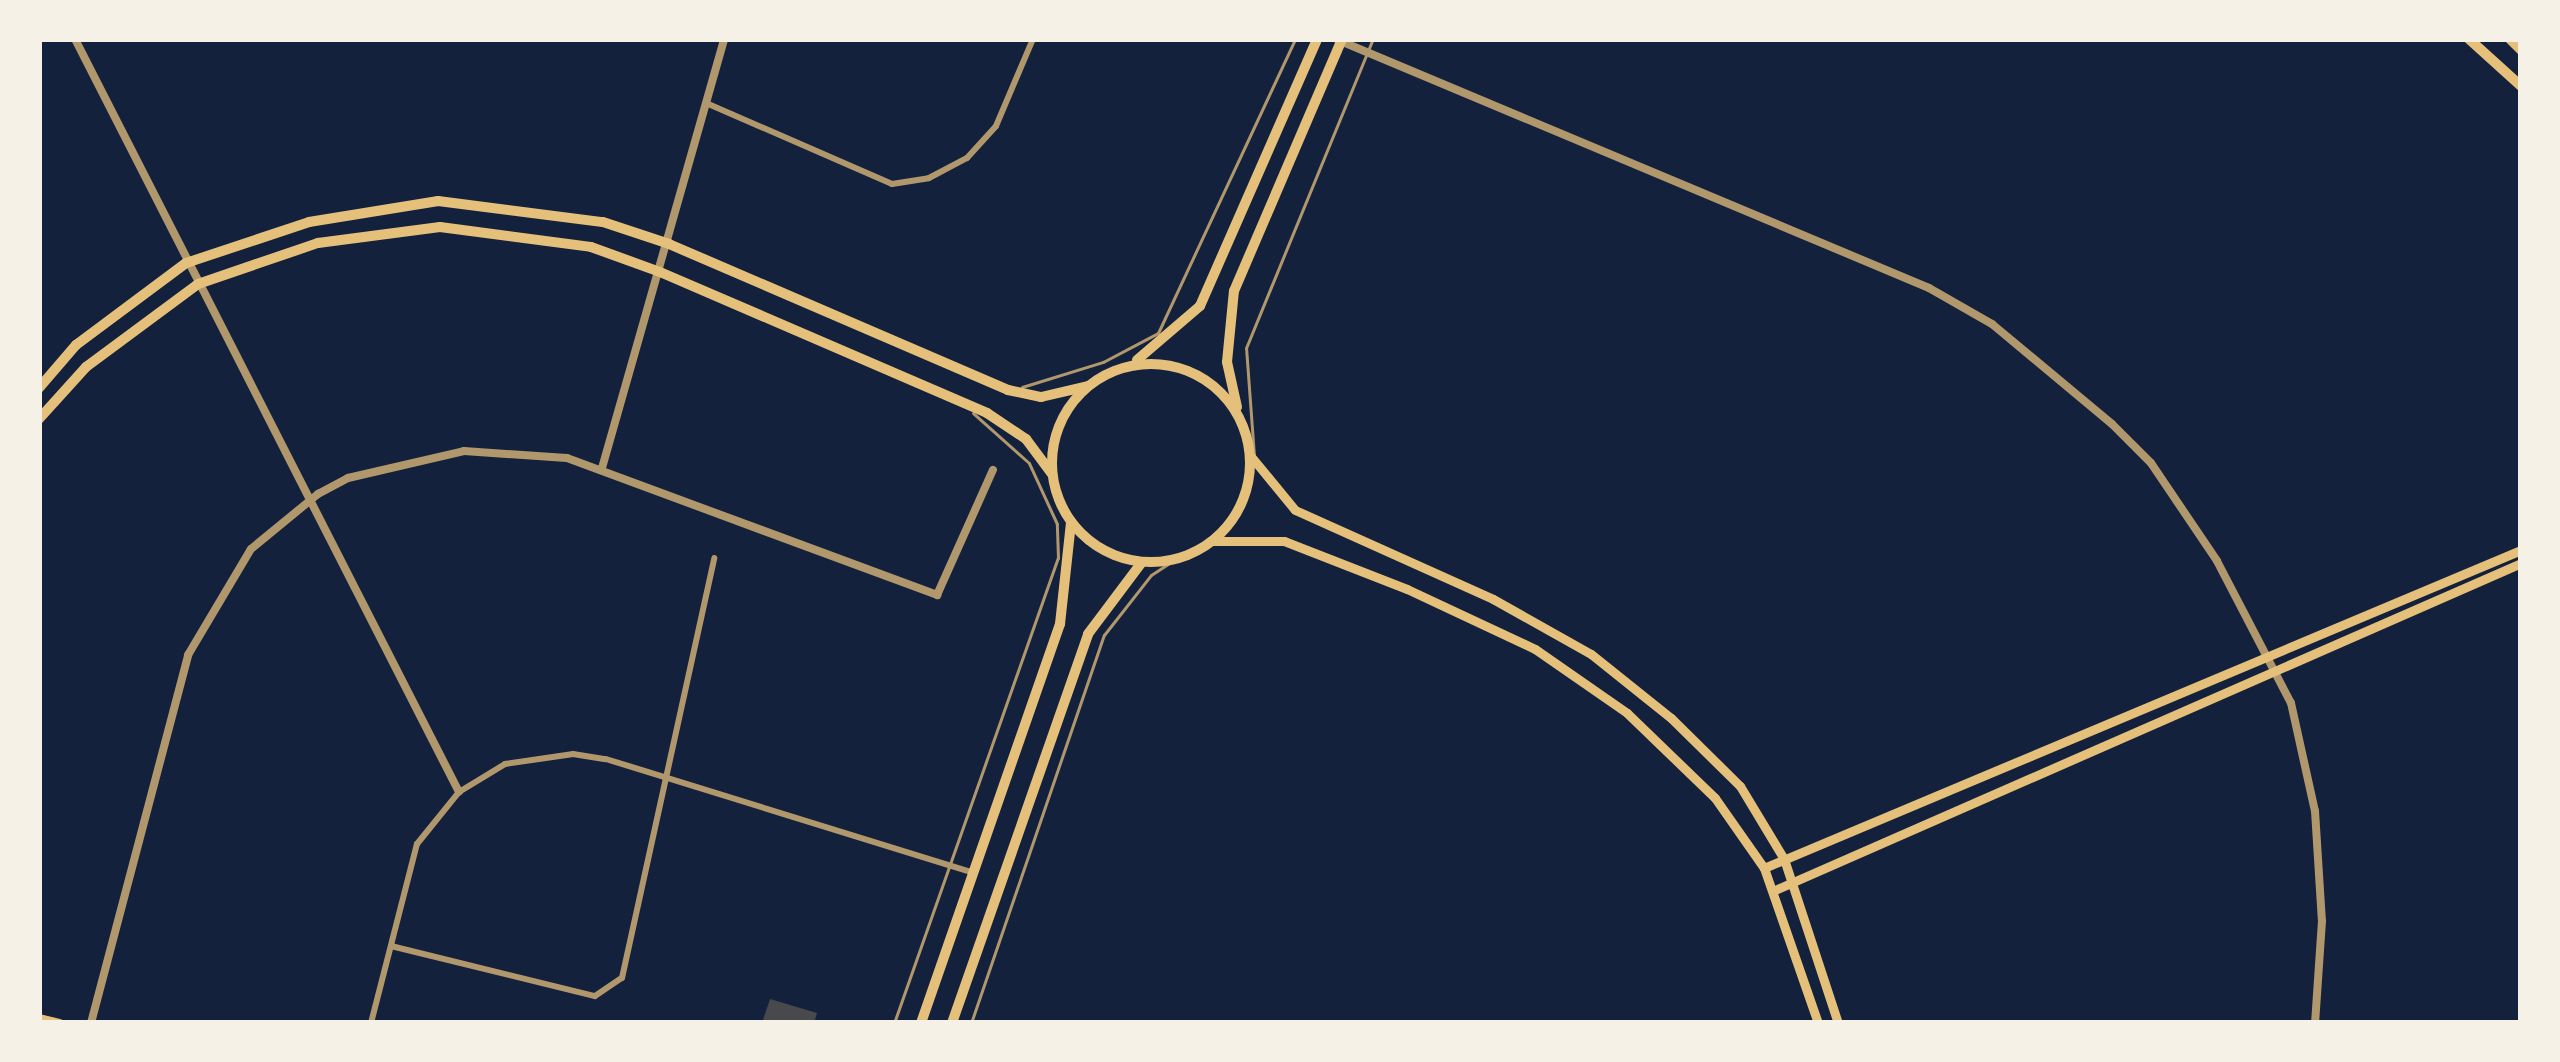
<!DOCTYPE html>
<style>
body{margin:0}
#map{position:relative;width:2560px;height:1062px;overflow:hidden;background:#14213d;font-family:"Golos Text",sans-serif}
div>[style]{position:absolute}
.building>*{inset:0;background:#48494c}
.service>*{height:3px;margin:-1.5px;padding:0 1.5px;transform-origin:1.5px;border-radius:1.5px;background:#b1986c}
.minor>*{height:6px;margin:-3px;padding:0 3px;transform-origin:3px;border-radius:3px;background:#b1986c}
.tertiary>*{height:8px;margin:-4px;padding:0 4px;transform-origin:4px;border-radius:4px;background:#b1986c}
.secondary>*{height:9px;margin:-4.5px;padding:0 4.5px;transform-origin:4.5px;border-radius:4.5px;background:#e5c07b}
.primary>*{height:10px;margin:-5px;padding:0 5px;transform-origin:5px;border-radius:5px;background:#e5c07b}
.primary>.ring{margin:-5px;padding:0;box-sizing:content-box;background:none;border:10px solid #e5c07b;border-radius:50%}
span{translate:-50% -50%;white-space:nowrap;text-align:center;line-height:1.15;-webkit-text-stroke:9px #f6f1e7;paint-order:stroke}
.frame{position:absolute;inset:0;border:42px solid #f6f1e7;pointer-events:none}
</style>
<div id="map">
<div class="building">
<div style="clip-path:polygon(770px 999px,817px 1013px,814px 1023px,762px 1023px)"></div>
</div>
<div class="service">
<div style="left:1022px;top:387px;width:85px;rotate:-17.2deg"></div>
<div style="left:1103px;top:362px;width:62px;rotate:-27.8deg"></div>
<div style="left:1158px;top:333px;width:324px;rotate:-65deg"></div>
<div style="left:1254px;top:456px;width:108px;rotate:-94.2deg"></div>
<div style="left:1246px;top:348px;width:334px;rotate:-67.7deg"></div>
<div style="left:894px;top:1023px;width:493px;rotate:-70.6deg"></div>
<div style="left:1058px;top:558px;width:34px;rotate:-92deg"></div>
<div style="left:1057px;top:524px;width:67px;rotate:-114.7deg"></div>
<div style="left:1029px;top:463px;width:75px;rotate:-138.2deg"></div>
<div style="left:971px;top:1023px;width:410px;rotate:-71.1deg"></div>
<div style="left:1104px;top:635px;width:76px;rotate:-51.9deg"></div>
<div style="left:1151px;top:575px;width:31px;rotate:-33deg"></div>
</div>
<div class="minor">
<div style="left:706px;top:103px;width:203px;rotate:23.5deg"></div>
<div style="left:892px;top:184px;width:37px;rotate:-9deg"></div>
<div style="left:929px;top:178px;width:43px;rotate:-27.8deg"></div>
<div style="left:967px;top:158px;width:43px;rotate:-47.8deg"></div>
<div style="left:996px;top:126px;width:95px;rotate:-67deg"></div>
<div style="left:391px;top:946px;width:210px;rotate:13.8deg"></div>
<div style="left:595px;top:996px;width:32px;rotate:-34deg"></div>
<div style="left:622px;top:978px;width:430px;rotate:-77.6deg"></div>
<div style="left:371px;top:1023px;width:185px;rotate:-75.6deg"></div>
<div style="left:417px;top:844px;width:67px;rotate:-51.1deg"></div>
<div style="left:459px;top:792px;width:54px;rotate:-31.3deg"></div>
<div style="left:505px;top:764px;width:69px;rotate:-8.4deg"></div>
<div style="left:573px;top:754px;width:33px;rotate:9deg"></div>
<div style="left:606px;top:759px;width:385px;rotate:17.2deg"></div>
</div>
<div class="tertiary">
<div style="left:75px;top:39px;width:845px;rotate:62.98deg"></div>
<div style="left:1338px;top:40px;width:641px;rotate:22.76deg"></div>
<div style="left:1929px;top:288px;width:73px;rotate:29.7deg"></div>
<div style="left:1992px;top:324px;width:156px;rotate:39.8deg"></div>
<div style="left:2112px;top:424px;width:55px;rotate:45deg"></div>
<div style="left:2151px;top:463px;width:118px;rotate:56deg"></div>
<div style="left:2217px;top:561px;width:160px;rotate:62.5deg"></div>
<div style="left:2291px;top:703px;width:111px;rotate:77.5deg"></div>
<div style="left:2315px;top:811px;width:110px;rotate:86.4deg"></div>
<div style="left:2322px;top:921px;width:102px;rotate:93.9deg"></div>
<div style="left:602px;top:468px;width:446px;rotate:-74.1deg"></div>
<div style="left:91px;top:1023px;width:381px;rotate:-75.2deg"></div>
<div style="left:188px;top:655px;width:123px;rotate:-59.3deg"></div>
<div style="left:251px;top:549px;width:87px;rotate:-39.4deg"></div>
<div style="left:318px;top:494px;width:34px;rotate:-28deg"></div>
<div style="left:348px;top:478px;width:119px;rotate:-13.1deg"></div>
<div style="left:464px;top:451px;width:103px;rotate:3.9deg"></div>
<div style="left:567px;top:458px;width:395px;rotate:20.3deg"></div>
<div style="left:937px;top:595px;width:137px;rotate:-65.9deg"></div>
</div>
<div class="secondary">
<div style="left:1249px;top:454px;width:72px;rotate:50.6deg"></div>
<div style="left:1295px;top:510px;width:217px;rotate:24.2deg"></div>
<div style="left:1493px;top:599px;width:112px;rotate:29.3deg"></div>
<div style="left:1591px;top:654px;width:102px;rotate:38.7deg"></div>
<div style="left:1671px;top:718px;width:97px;rotate:44.6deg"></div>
<div style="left:1740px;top:786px;width:85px;rotate:58.9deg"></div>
<div style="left:1784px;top:859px;width:173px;rotate:71.8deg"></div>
<div style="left:1212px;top:541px;width:72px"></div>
<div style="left:1284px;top:541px;width:132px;rotate:21.3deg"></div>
<div style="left:1407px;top:589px;width:141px;rotate:25.1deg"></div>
<div style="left:1535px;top:649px;width:112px;rotate:34.8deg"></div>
<div style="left:1627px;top:713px;width:122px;rotate:44deg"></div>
<div style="left:1715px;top:798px;width:85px;rotate:55deg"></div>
<div style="left:1764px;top:868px;width:164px;rotate:70.8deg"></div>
<div style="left:1764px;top:868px;width:821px;rotate:-22.79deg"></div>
<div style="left:1775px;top:890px;width:815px;rotate:-23.67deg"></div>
<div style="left:39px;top:1018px;width:21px;rotate:14deg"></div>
</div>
<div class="primary">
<div style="left:2469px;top:39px;width:70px;rotate:42.1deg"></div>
<div style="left:2510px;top:39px;width:16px;rotate:45deg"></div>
<div style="left:1137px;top:360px;width:83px;rotate:-40.6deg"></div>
<div style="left:1200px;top:306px;width:292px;rotate:-66.3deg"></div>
<div class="ring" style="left:1052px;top:364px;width:188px;height:188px"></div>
<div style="left:39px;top:388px;width:57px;rotate:-49.3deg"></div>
<div style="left:76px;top:345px;width:137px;rotate:-36.7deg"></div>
<div style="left:186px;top:263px;width:130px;rotate:-18.4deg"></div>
<div style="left:309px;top:222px;width:131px;rotate:-9.2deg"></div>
<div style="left:438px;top:201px;width:166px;rotate:7.3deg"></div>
<div style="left:603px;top:222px;width:70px;rotate:18.4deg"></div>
<div style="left:669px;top:244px;width:369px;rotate:23.3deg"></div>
<div style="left:1008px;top:390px;width:34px;rotate:12deg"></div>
<div style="left:1041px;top:397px;width:48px;rotate:-13.2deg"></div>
<div style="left:1237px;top:407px;width:46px;rotate:-102.5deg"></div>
<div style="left:1227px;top:362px;width:71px;rotate:-84.4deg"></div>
<div style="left:1234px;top:291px;width:274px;rotate:-66.8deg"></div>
<div style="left:39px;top:419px;width:70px;rotate:-47.9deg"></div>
<div style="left:86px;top:367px;width:139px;rotate:-36.5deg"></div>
<div style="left:198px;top:284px;width:127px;rotate:-18.9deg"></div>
<div style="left:318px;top:243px;width:123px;rotate:-7.5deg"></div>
<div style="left:440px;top:227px;width:152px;rotate:7.5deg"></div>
<div style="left:591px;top:247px;width:73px;rotate:19.9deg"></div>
<div style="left:660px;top:272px;width:356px;rotate:23.3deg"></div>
<div style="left:987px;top:413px;width:47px;rotate:33.7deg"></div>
<div style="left:1026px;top:439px;width:44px;rotate:53.4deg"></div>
<div style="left:921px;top:1023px;width:423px;rotate:-70.8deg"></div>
<div style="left:1060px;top:624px;width:103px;rotate:-83.8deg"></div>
<div style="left:952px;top:1023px;width:412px;rotate:-70.7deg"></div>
<div style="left:1088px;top:634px;width:90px;rotate:-53.1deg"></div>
</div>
<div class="frame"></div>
</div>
